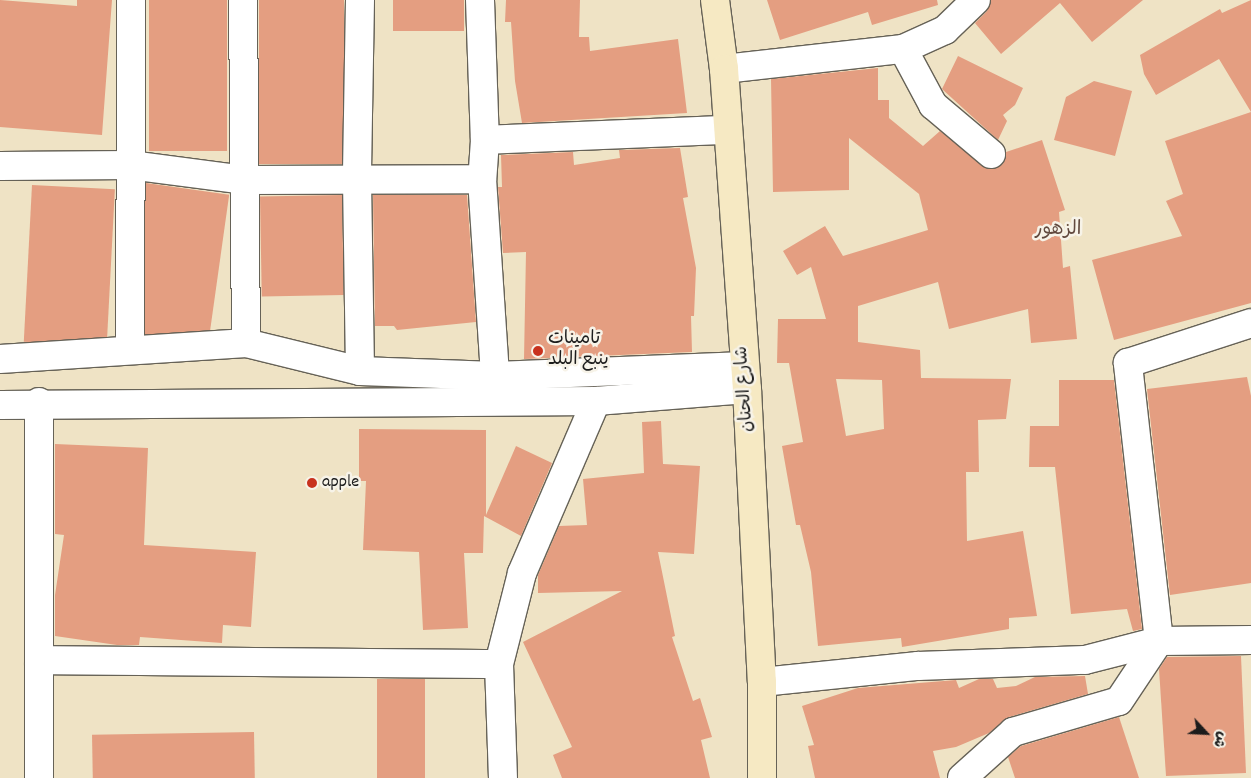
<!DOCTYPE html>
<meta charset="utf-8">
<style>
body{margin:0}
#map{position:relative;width:1251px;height:778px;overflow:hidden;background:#efe3c5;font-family:Dekko,"Playpen Sans Arabic",sans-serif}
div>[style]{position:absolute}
.building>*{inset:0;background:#e49e81;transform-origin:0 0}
.roads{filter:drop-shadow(1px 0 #666257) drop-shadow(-1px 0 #666257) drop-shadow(0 1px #666257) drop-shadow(0 -1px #666257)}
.minor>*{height:28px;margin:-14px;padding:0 14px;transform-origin:14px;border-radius:14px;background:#fff}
.secondary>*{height:28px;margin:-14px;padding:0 14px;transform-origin:14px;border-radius:14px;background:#f6e9c3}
.dots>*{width:14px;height:14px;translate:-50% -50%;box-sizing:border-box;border:2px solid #f7f3e8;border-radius:50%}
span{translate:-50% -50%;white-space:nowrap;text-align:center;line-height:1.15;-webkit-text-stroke:5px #f7f3e8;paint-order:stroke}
.poi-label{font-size:18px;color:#1c1c1c}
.left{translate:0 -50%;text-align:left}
.street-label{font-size:18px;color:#1c1c1c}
.neighbourhood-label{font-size:19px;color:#624a3f}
.north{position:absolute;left:1181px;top:708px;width:50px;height:50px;-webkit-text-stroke:4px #f7f3e8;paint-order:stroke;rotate:115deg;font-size:14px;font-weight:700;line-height:20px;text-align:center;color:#1c1c1c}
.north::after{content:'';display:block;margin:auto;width:18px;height:22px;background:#1c1c1c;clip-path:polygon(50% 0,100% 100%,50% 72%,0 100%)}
</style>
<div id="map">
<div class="building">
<div style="clip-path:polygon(0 0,77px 6px,77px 0,112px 0,102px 135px,0 127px)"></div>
<div style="left:149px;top:0;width:78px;height:151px"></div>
<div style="left:259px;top:0;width:85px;height:164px"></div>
<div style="left:393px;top:0;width:71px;height:31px"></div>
<div style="clip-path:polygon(506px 0,580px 0,579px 37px,589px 37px,590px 51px,678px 39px,687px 113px,522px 123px,515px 81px,511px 22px,505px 22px)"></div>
<div style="clip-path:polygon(767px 0,937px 0,938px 5px,872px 25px,868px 12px,780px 40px)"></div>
<div style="clip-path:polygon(991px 0,1143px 0,1092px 42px,1060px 3px,1001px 54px,975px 23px,987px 11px)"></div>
<div style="clip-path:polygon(1251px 0,1251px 303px,1114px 340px,1092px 260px,1182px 236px,1166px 201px,1183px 194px,1165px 141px,1251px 112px,1219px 59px,1156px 95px,1144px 74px,1140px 55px,1220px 9px,1222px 13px)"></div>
<div style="clip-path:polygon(958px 56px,1023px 88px,1015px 105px,1003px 115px,1007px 121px,998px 140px,942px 89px)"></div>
<div style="clip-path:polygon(evenodd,878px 68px,878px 100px,889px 100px,889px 118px,923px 146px,940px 131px,989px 169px,1003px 164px,1006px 152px,1042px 140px,1065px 210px,1059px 212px,1063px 268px,1070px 266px,1077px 339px,1031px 343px,1028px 309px,949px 329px,938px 282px,858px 306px,858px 342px,920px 350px,921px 378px,1011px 379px,1006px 419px,978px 420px,979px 472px,966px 472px,967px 541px,1023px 531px,1037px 616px,1009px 618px,1009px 629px,902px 647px,901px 638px,818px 646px,811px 572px,800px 525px,796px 525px,782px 446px,803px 442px,789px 363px,777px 363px,778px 319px,826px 319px,811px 267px,797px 275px,783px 251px,825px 226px,843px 256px,928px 230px,919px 194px,849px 138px,849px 190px,773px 192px,771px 79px,878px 68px,836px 379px,882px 380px,884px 429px,846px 436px,836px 379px)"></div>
<div style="clip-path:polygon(1094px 81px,1132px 91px,1115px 156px,1054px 140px,1066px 97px)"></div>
<div style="clip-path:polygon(680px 148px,688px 197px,683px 198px,696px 268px,694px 316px,691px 316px,692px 352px,524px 359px,526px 252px,503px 253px,498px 187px,502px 187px,501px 155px,573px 152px,574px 165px,620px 158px,619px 150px)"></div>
<div style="left:146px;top:183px;width:84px;height:151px;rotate:8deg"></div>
<div style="left:32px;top:185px;width:83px;height:157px;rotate:3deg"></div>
<div style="left:342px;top:195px;width:100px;height:82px;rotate:89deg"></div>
<div style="clip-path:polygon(373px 195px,467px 195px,476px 322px,397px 330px,394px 326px,375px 326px)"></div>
<div style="clip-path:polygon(1247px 377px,1251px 396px,1251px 583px,1170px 595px,1147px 389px)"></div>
<div style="clip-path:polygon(1059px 380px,1114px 380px,1142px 629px,1133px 631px,1127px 609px,1071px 614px,1055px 467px,1029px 467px,1030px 426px,1059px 426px)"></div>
<div style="clip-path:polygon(661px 421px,663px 464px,700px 466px,694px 554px,658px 552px,675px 636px,672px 637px,693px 701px,700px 698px,712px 737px,701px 740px,710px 778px,562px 778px,553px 755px,572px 747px,523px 642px,622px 591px,538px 593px,538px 575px,559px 526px,587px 525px,583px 479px,644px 473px,642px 422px)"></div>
<div style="clip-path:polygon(359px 429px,486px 430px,486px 515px,516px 446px,552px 463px,521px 536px,484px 516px,483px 553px,464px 553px,468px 628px,423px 630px,419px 552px,363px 550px,366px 481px,359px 481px)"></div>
<div style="clip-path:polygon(55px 444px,148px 448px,144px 545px,256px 552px,251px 627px,223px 625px,222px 643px,140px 637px,139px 645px,117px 645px,55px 636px,55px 595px,64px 535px,55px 534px)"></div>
<div style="clip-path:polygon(1241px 656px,1246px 773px,1166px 776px,1159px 669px,1167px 657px)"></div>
<div style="clip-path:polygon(1085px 676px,1088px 694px,1009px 717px,989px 733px,956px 747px,933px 751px,940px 778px,815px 778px,808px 746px,814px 745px,802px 706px,858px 688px,956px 680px,959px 688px,979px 679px,993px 679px,997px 688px,1016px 686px,1035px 677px)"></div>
<div style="left:377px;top:679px;width:48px;height:99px"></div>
<div style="clip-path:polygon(1119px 717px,1139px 778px,1015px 778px,1008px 757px,1021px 746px)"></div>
<div style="left:254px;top:732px;width:46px;height:162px;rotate:89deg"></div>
</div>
<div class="roads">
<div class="minor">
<div style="left:243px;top:0;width:343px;rotate:89.5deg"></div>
<div style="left:360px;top:0;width:180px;rotate:91deg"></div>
<div style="left:357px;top:180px;width:191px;rotate:89.1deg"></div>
<div style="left:480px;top:0;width:140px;rotate:88deg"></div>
<div style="left:485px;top:140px;width:39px;rotate:94deg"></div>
<div style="left:482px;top:179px;width:197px;rotate:86.2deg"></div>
<div style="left:903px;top:49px;width:64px;rotate:61.8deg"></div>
<div style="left:933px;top:105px;width:76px;rotate:40.2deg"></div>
<div style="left:724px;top:69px;width:180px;rotate:-6.4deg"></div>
<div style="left:903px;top:49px;width:46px;rotate:-24.3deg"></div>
<div style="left:945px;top:30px;width:43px;rotate:-44.1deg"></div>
<div style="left:485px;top:140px;width:241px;rotate:-2.4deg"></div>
<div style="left:0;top:166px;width:130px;rotate:-0.4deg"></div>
<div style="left:130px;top:165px;width:117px;rotate:7.4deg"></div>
<div style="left:246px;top:180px;width:236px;rotate:-0.2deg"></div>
<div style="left:130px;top:350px;width:350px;rotate:-89.8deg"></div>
<div style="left:0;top:359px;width:247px;rotate:-3.7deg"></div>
<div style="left:246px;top:343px;width:117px;rotate:13.8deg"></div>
<div style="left:360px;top:371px;width:135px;rotate:2.1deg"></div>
<div style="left:495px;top:376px;width:250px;rotate:-2.3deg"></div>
<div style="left:0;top:405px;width:596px;rotate:-0.38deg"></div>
<div style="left:596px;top:401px;width:151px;rotate:-4.5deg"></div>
<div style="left:39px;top:660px;width:460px;rotate:0.5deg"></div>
<div style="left:499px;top:664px;width:114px;rotate:88deg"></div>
<div style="left:499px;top:664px;width:94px;rotate:-75.8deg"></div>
<div style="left:522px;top:573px;width:187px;rotate:-66.7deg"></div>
<div style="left:762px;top:682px;width:157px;rotate:-5.9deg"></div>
<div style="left:918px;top:666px;width:167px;rotate:-2.1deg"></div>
<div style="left:1085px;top:660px;width:76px;rotate:-14.4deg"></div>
<div style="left:1159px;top:641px;width:92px;rotate:-0.6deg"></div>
<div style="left:39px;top:778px;width:376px;rotate:-90deg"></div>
<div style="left:962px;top:778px;width:69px;rotate:-42deg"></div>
<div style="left:1013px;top:732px;width:110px;rotate:-16.3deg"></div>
<div style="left:1119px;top:701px;width:72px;rotate:-56.3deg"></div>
<div style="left:1159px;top:641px;width:280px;rotate:-96.4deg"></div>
<div style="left:1128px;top:363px;width:129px;rotate:-18deg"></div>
</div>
<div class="secondary">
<div style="left:715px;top:0;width:70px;rotate:82.6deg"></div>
<div style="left:724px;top:69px;width:321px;rotate:85.9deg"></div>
<div style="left:747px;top:389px;width:293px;rotate:87.1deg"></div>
<div style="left:762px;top:682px;width:96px;rotate:90deg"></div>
</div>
</div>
<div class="dots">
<div style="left:538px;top:351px;background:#c8321e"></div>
<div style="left:312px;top:483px;background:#c8321e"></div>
</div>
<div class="poi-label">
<span class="left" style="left:548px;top:351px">تامينات<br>ينبع البلد</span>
<span class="left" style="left:322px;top:483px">apple</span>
</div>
<div class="street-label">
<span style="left:746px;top:389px;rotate:-94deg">شارع الحنان</span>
</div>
<div class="neighbourhood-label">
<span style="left:1058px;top:231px">الزهور</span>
</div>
<div class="north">ش</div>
</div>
